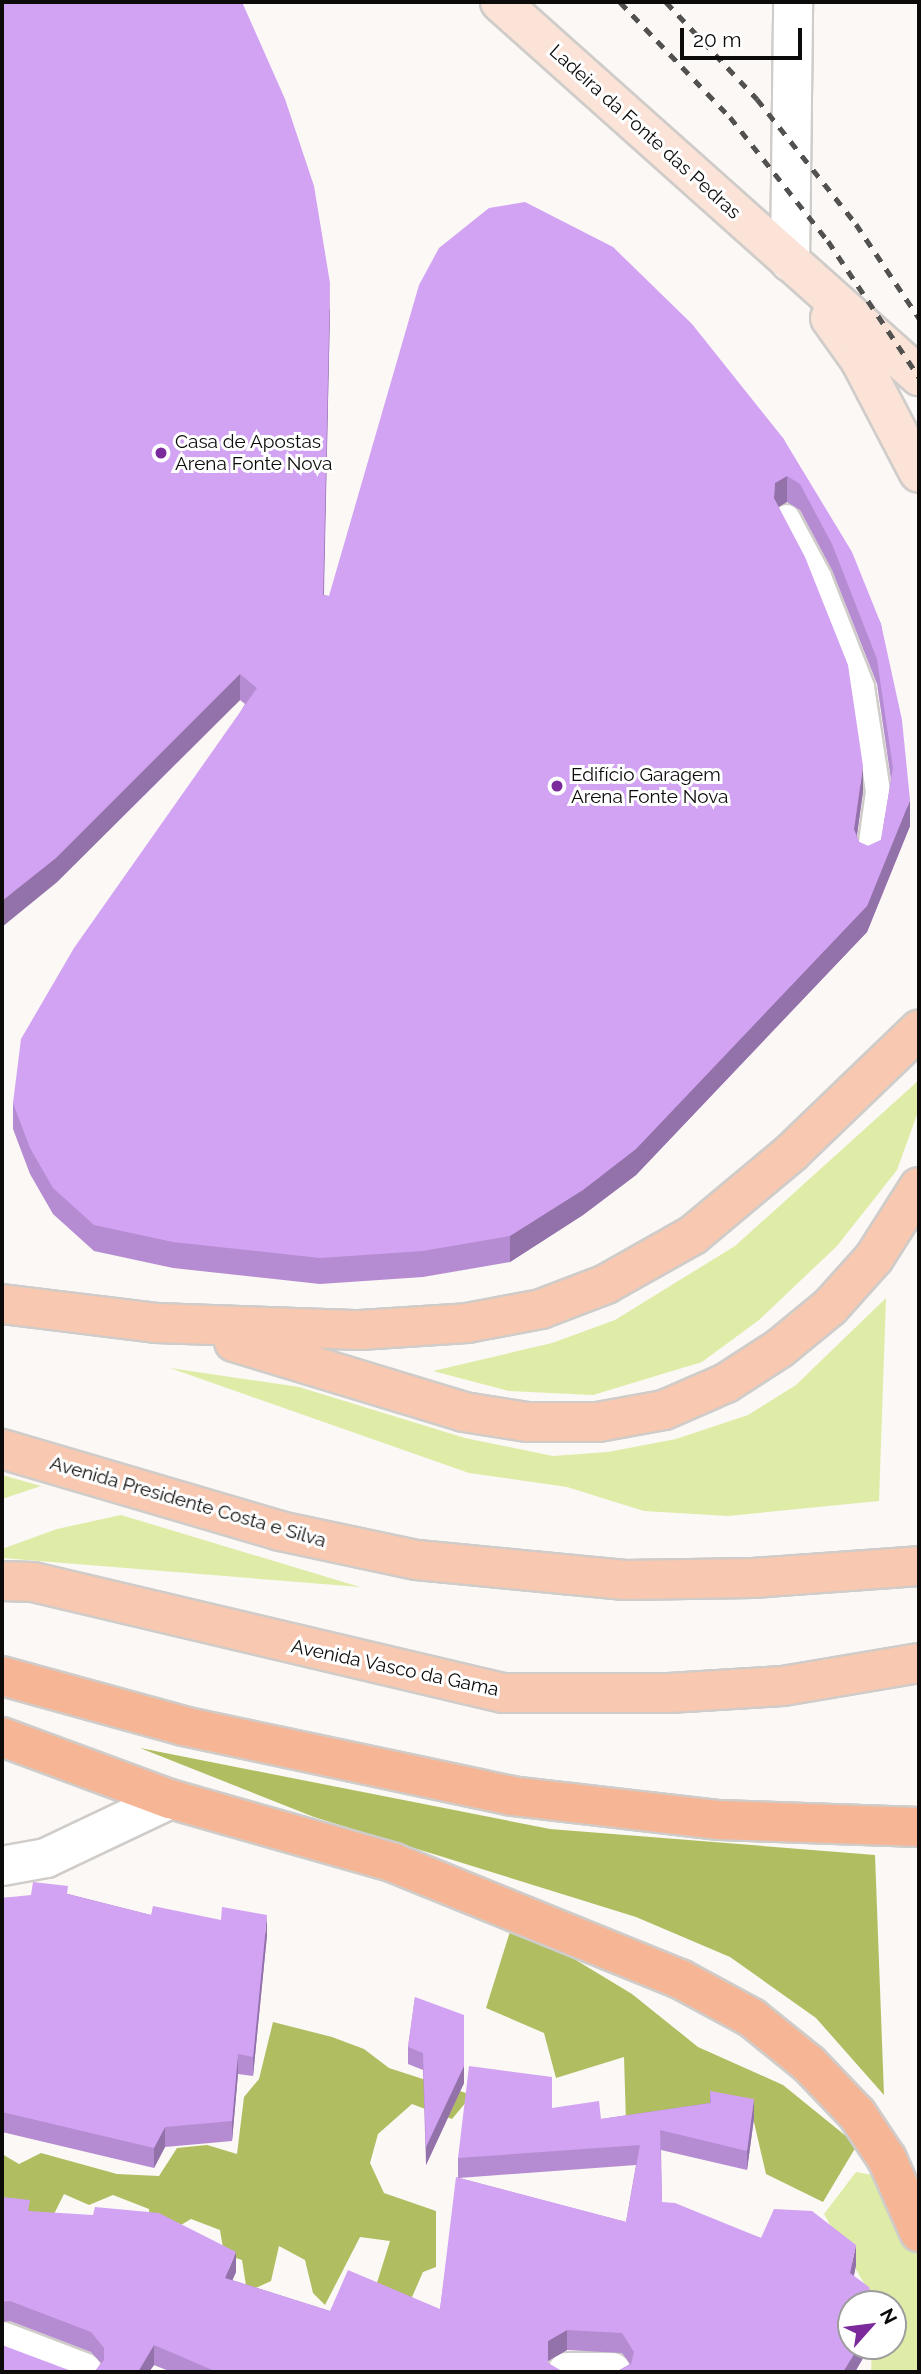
<!DOCTYPE html>
<meta charset="utf-8">
<style>
body{margin:0}
#map{position:relative;width:921px;height:2374px;overflow:hidden;background:#fbf8f5;font-family:Raleway,sans-serif}
div>[style]{position:absolute}
.green>*{inset:0;background:#dfeca8}
.forest>*{inset:0;background:#b0be61}
.roads{filter:drop-shadow(2px 0 #cfccc9) drop-shadow(-2px 0 #cfccc9) drop-shadow(0 2px #cfccc9) drop-shadow(0 -2px #cfccc9)}
.service>*{height:24px;margin:-12px;padding:0 12px;transform-origin:12px;border-radius:12px;background:#fff}
.minor>*{height:38px;margin:-19px;padding:0 19px;transform-origin:19px;border-radius:19px;background:#fff}
.secondary>*{height:38px;margin:-19px;padding:0 19px;transform-origin:19px;border-radius:19px;background:#fbe3d8}
.primary>*{height:38px;margin:-19px;padding:0 19px;transform-origin:19px;border-radius:19px;background:#f8c8b0}
.trunk>*{height:38px;margin:-19px;padding:0 19px;transform-origin:19px;border-radius:19px;background:#f6b696}
.rail>*{height:5px;margin-top:-2.5px;transform-origin:0;background:repeating-linear-gradient(90deg,#52514f 0 9px,transparent 0 18px)}
.wall>*{inset:0;background:#b58cd1}
.shaded-wall>*{inset:0;background:#9372aa}
.building>*{inset:0;background:#d2a3f3}
.dots>*{width:19px;height:19px;translate:-50% -50%;box-sizing:border-box;border:4px solid #fff;border-radius:50%}
span{translate:-50% -50%;white-space:nowrap;text-align:center;line-height:1.15;-webkit-text-stroke:6px #fff;paint-order:stroke}
.street-label{font-size:19px;color:#0c0b0a}
.poi-label{font-size:19px;color:#0c0b0a}
.left{translate:0 -50%;text-align:left}
.frame{position:absolute;inset:0;border:4px solid #0c0b0a;pointer-events:none}
.north{position:absolute;left:837px;top:2290px;width:70px;height:70px;box-sizing:border-box;background:#fff;border:2px solid #9e9d9d;border-radius:50%;rotate:62deg;font-size:19px;font-weight:700;line-height:28px;text-align:center;color:#0c0b0a}
.north::after{content:'';display:block;margin:auto;width:24px;height:32px;background:#7b2a9b;clip-path:polygon(50% 0,100% 100%,50% 72%,0 100%)}
.scale{position:absolute;left:680px;top:28px;width:122px;height:32px;box-sizing:border-box;border:4px solid #0c0b0a;border-top:0;padding-left:9px;font-size:21px;line-height:24px;white-space:nowrap;color:#0c0b0a;-webkit-text-stroke:5px #fff;paint-order:stroke}
</style>
<div id="map">
<div class="green">
<div style="clip-path:polygon(919px 1080px,919px 1109px,897px 1170px,837px 1246px,759px 1320px,702px 1362px,593px 1395px,509px 1391px,433px 1371px,552px 1343px,615px 1320px,735px 1246px)"></div>
<div style="clip-path:polygon(886px 1298px,879px 1501px,728px 1516px,644px 1511px,567px 1487px,469px 1473px,170px 1368px,299px 1387px,465px 1438px,553px 1456px,608px 1452px,676px 1439px,748px 1415px,796px 1385px)"></div>
<div style="clip-path:polygon(2px 1475px,41px 1486px,2px 1499px)"></div>
<div style="clip-path:polygon(121px 1515px,360px 1587px,2px 1558px,2px 1549px,57px 1529px)"></div>
<div style="clip-path:polygon(856px 2172px,878px 2176px,919px 2248px,919px 2372px,871px 2372px,872px 2346px,893px 2346px,893px 2304px,870px 2304px,865px 2285px,824px 2214px)"></div>
</div>
<div class="forest">
<div style="clip-path:polygon(140px 1748px,550px 1829px,875px 1855px,884px 2095px,816px 2018px,730px 1957px,636px 1917px,314px 1817px)"></div>
<div style="clip-path:polygon(513px 1922px,632px 1994px,698px 2047px,783px 2085px,857px 2145px,823px 2202px,766px 2174px,753px 2118px,626px 2123px,624px 2057px,556px 2078px,544px 2033px,486px 2008px)"></div>
<div style="clip-path:polygon(273px 2022px,332px 2037px,364px 2049px,389px 2068px,472px 2095px,452px 2119px,412px 2104px,378px 2134px,370px 2163px,384px 2193px,436px 2211px,436px 2267px,423px 2272px,398px 2329px,367px 2315px,390px 2241px,360px 2237px,325px 2305px,313px 2293px,305px 2260px,279px 2246px,271px 2281px,247px 2292px,242px 2260px,224px 2254px,220px 2230px,191px 2219px,171px 2231px,150px 2226px,149px 2209px,113px 2195px,89px 2205px,64px 2194px,52px 2218px,2px 2203px,2px 2154px,19px 2164px,41px 2153px,117px 2174px,159px 2176px,177px 2148px,207px 2145px,237px 2154px,244px 2097px,259px 2079px)"></div>
</div>
<div class="roads">
<div class="service">
<div style="left:787px;top:517px;width:68px;rotate:61.9deg"></div>
<div style="left:819px;top:577px;width:118px;rotate:68.6deg"></div>
<div style="left:862px;top:687px;width:106px;rotate:81.3deg"></div>
<div style="left:878px;top:792px;width:66px;rotate:97.9deg"></div>
</div>
<div class="minor">
<div style="left:790px;top:262px;width:260px;rotate:-89.3deg"></div>
<div style="left:2px;top:1866px;width:45px;rotate:-10.3deg"></div>
<div style="left:46px;top:1858px;width:137px;rotate:-25.4deg"></div>
<div style="left:2px;top:2341px;width:87px;rotate:20.9deg"></div>
<div style="left:567px;top:2372px;width:45px"></div>
</div>
<div class="secondary">
<div style="left:500px;top:2px;width:562px;rotate:41.75deg"></div>
<div style="left:830px;top:318px;width:52px;rotate:54.5deg"></div>
<div style="left:860px;top:360px;width:127px;rotate:62.4deg"></div>
</div>
<div class="primary">
<div style="left:2px;top:1304px;width:155px;rotate:7deg"></div>
<div style="left:156px;top:1323px;width:204px;rotate:2deg"></div>
<div style="left:360px;top:1330px;width:107px;rotate:-3.7deg"></div>
<div style="left:467px;top:1323px;width:75px;rotate:-10.7deg"></div>
<div style="left:541px;top:1309px;width:70px;rotate:-21deg"></div>
<div style="left:606px;top:1284px;width:100px;rotate:-29.4deg"></div>
<div style="left:693px;top:1235px;width:128px;rotate:-39.9deg"></div>
<div style="left:791px;top:1153px;width:178px;rotate:-43.9deg"></div>
<div style="left:234px;top:1342px;width:240px;rotate:16.9deg"></div>
<div style="left:464px;top:1412px;width:64px;rotate:9deg"></div>
<div style="left:527px;top:1422px;width:71px"></div>
<div style="left:598px;top:1422px;width:67px;rotate:-10.3deg"></div>
<div style="left:664px;top:1410px;width:68px;rotate:-23.5deg"></div>
<div style="left:726px;top:1383px;width:64px;rotate:-32.9deg"></div>
<div style="left:780px;top:1348px;width:65px;rotate:-39.4deg"></div>
<div style="left:830px;top:1307px;width:66px;rotate:-48.1deg"></div>
<div style="left:874px;top:1258px;width:84px;rotate:-57.6deg"></div>
<div style="left:2px;top:1449px;width:290px;rotate:16.4deg"></div>
<div style="left:280px;top:1531px;width:140px;rotate:12deg"></div>
<div style="left:417px;top:1560px;width:209px;rotate:5.5deg"></div>
<div style="left:625px;top:1580px;width:128px;rotate:-0.9deg"></div>
<div style="left:753px;top:1578px;width:166px;rotate:-4.1deg"></div>
<div style="left:2px;top:1581px;width:31px;rotate:2deg"></div>
<div style="left:33px;top:1582px;width:483px;rotate:13.3deg"></div>
<div style="left:503px;top:1693px;width:166px"></div>
<div style="left:669px;top:1693px;width:114px;rotate:-3.5deg"></div>
<div style="left:783px;top:1686px;width:138px;rotate:-9.6deg"></div>
</div>
<div class="trunk">
<div style="left:2px;top:1676px;width:188px;rotate:15.4deg"></div>
<div style="left:183px;top:1726px;width:336px;rotate:12deg"></div>
<div style="left:512px;top:1796px;width:209px;rotate:6.6deg"></div>
<div style="left:720px;top:1820px;width:199px;rotate:2deg"></div>
<div style="left:2px;top:1737px;width:179px;rotate:20.3deg"></div>
<div style="left:170px;top:1799px;width:233px;rotate:15.9deg"></div>
<div style="left:394px;top:1863px;width:309px;rotate:22.1deg"></div>
<div style="left:680px;top:1979px;width:82px;rotate:28.4deg"></div>
<div style="left:752px;top:2018px;width:73px;rotate:38.9deg"></div>
<div style="left:809px;top:2064px;width:69px;rotate:46.2deg"></div>
<div style="left:857px;top:2114px;width:54px;rotate:56.3deg"></div>
<div style="left:887px;top:2159px;width:80px;rotate:66.3deg"></div>
</div>
</div>
<div class="rail">
<div style="left:620px;top:2px;width:159px;rotate:46.3deg"></div>
<div style="left:730px;top:117px;width:158px;rotate:51.7deg"></div>
<div style="left:828px;top:241px;width:164px;rotate:56.2deg"></div>
<div style="left:666px;top:2px;width:133px;rotate:46.8deg"></div>
<div style="left:757px;top:99px;width:159px;rotate:51.6deg"></div>
<div style="left:856px;top:224px;width:113px;rotate:56.2deg"></div>
</div>
<div class="wall">
<div style="clip-path:polygon(evenodd,330px 309px,324px 595px,329px 596px,783px 438px,881px 624px,910px 826px,867px 932px,636px 1175px,583px 1215px,510px 1262px,423px 1277px,320px 1284px,173px 1268px,94px 1251px,53px 1214px,30px 1174px,13px 1129px,13px 1103px,245px 704px,240px 700px,56px 883px,330px 309px,787px 502px,800px 510px,832px 570px,877px 684px,891px 780px,881px 840px,868px 846px,859px 842px,857px 836px,863px 792px,778px 507px,787px 502px)"></div>
<div style="clip-path:polygon(68px 1894px,151px 1915px,267px 1935px,253px 2076px,238px 2074px,232px 2141px,165px 2147px,154px 2168px,2px 2132px,2px 1898px)"></div>
<div style="clip-path:polygon(415px 1997px,464px 2083px,426px 2165px,423px 2070px,408px 2064px,408px 2047px)"></div>
<div style="clip-path:polygon(evenodd,710px 2091px,754px 2118px,747px 2170px,661px 2150px,662px 2202px,761px 2238px,856px 2265px,854px 2276px,870px 2346px,855px 2372px,616px 2372px,630px 2364px,622px 2353px,567px 2350px,548px 2361px,548px 2363px,563px 2372px,171px 2372px,154px 2365px,149px 2372px,79px 2372px,96px 2370px,101px 2363px,91px 2352px,10px 2321px,2px 2322px,2px 2197px,30px 2211px,236px 2272px,232px 2280px,330px 2311px,440px 2309px,458px 2177px,458px 2158px,552px 2108px,601px 2119px,710px 2103px,710px 2091px,636px 2165px,626px 2222px,459px 2178px,636px 2165px)"></div>
</div>
<div class="shaded-wall">
<div style="clip-path:polygon(330px 283px,330px 309px,323px 621px,323px 595px)"></div>
<div style="clip-path:polygon(787px 476px,787px 502px,775px 509px,774px 498px,775px 483px)"></div>
<div style="clip-path:polygon(240px 674px,240px 700px,56px 883px,2px 927px,2px 901px)"></div>
<div style="clip-path:polygon(863px 766px,863px 792px,854px 855px,854px 829px)"></div>
<div style="clip-path:polygon(910px 800px,910px 826px,867px 932px,636px 1175px,583px 1215px,510px 1262px,510px 1236px,867px 906px)"></div>
<div style="clip-path:polygon(267px 1915px,267px 1935px,253px 2076px,253px 2057px)"></div>
<div style="clip-path:polygon(464px 2015px,464px 2083px,426px 2165px,426px 2147px)"></div>
<div style="clip-path:polygon(238px 2054px,238px 2074px,232px 2141px,232px 2121px)"></div>
<div style="clip-path:polygon(754px 2099px,754px 2118px,747px 2170px,747px 2151px)"></div>
<div style="clip-path:polygon(165px 2127px,165px 2147px,154px 2168px,154px 2148px)"></div>
<div style="clip-path:polygon(856px 2245px,856px 2265px,850px 2293px,850px 2273px)"></div>
<div style="clip-path:polygon(236px 2252px,236px 2272px,225px 2297px,225px 2278px)"></div>
<div style="clip-path:polygon(567px 2330px,567px 2350px,548px 2361px,548px 2372px,548px 2341px)"></div>
<div style="clip-path:polygon(154px 2345px,154px 2365px,149px 2372px,138px 2372px)"></div>
<div style="clip-path:polygon(859px 2346px,870px 2346px,855px 2372px,843px 2372px)"></div>
</div>
<div class="building">
<div style="clip-path:polygon(evenodd,2px 2px,242px 2px,285px 99px,314px 186px,330px 283px,323px 595px,329px 596px,419px 285px,439px 248px,489px 208px,525px 202px,613px 247px,692px 324px,783px 438px,852px 552px,881px 624px,902px 720px,910px 800px,867px 906px,636px 1149px,583px 1190px,510px 1236px,423px 1251px,320px 1258px,173px 1242px,94px 1225px,53px 1188px,30px 1148px,13px 1103px,21px 1039px,74px 948px,257px 688px,240px 674px,56px 858px,2px 901px,2px 2px,787px 476px,800px 484px,832px 544px,877px 659px,893px 768px,881px 840px,868px 846px,859px 842px,854px 829px,863px 766px,848px 665px,805px 557px,774px 498px,775px 483px,787px 476px)"></div>
<div style="clip-path:polygon(33px 1882px,68px 1886px,67px 1894px,151px 1915px,153px 1906px,221px 1920px,222px 1907px,267px 1915px,253px 2057px,238px 2054px,232px 2121px,165px 2127px,154px 2148px,2px 2112px,2px 1898px,31px 1895px)"></div>
<div style="clip-path:polygon(415px 1997px,464px 2015px,464px 2066px,426px 2147px,423px 2053px,408px 2047px)"></div>
<div style="clip-path:polygon(469px 2066px,552px 2077px,552px 2108px,599px 2101px,601px 2119px,711px 2103px,710px 2091px,754px 2099px,747px 2151px,660px 2130px,662px 2202px,675px 2203px,761px 2238px,774px 2209px,812px 2211px,856px 2245px,850px 2273px,869px 2287px,874px 2304px,851px 2304px,851px 2346px,859px 2346px,843px 2372px,616px 2372px,631px 2364px,634px 2352px,622px 2333px,567px 2330px,548px 2341px,548px 2363px,563px 2372px,217px 2372px,154px 2345px,138px 2372px,79px 2372px,96px 2370px,104px 2360px,104px 2348px,91px 2332px,10px 2301px,2px 2302px,2px 2197px,30px 2200px,28px 2211px,93px 2215px,95px 2207px,159px 2213px,236px 2252px,225px 2278px,330px 2311px,348px 2270px,440px 2309px,456px 2177px,626px 2222px,640px 2145px,458px 2158px)"></div>
<div style="clip-path:polygon(2px 2345px,74px 2372px,2px 2372px)"></div>
</div>
<div class="dots">
<div style="left:161px;top:453px;background:#7b2a9b"></div>
<div style="left:557px;top:786px;background:#7b2a9b"></div>
</div>
<div class="street-label">
<span style="left:645px;top:132px;rotate:42deg">Ladeira da Fonte das Pedras</span>
<span style="left:188px;top:1502px;rotate:16deg">Avenida Presidente Costa e Silva</span>
<span style="left:395px;top:1668px;rotate:12deg">Avenida Vasco da Gama</span>
</div>
<div class="poi-label">
<span class="left" style="left:175px;top:453px">Casa de Apostas<br>Arena Fonte Nova</span>
<span class="left" style="left:571px;top:786px">Edifício Garagem<br>Arena Fonte Nova</span>
</div>
<div class="frame"></div>
<div class="north">N</div>
<div class="scale">20 m</div>
</div>
